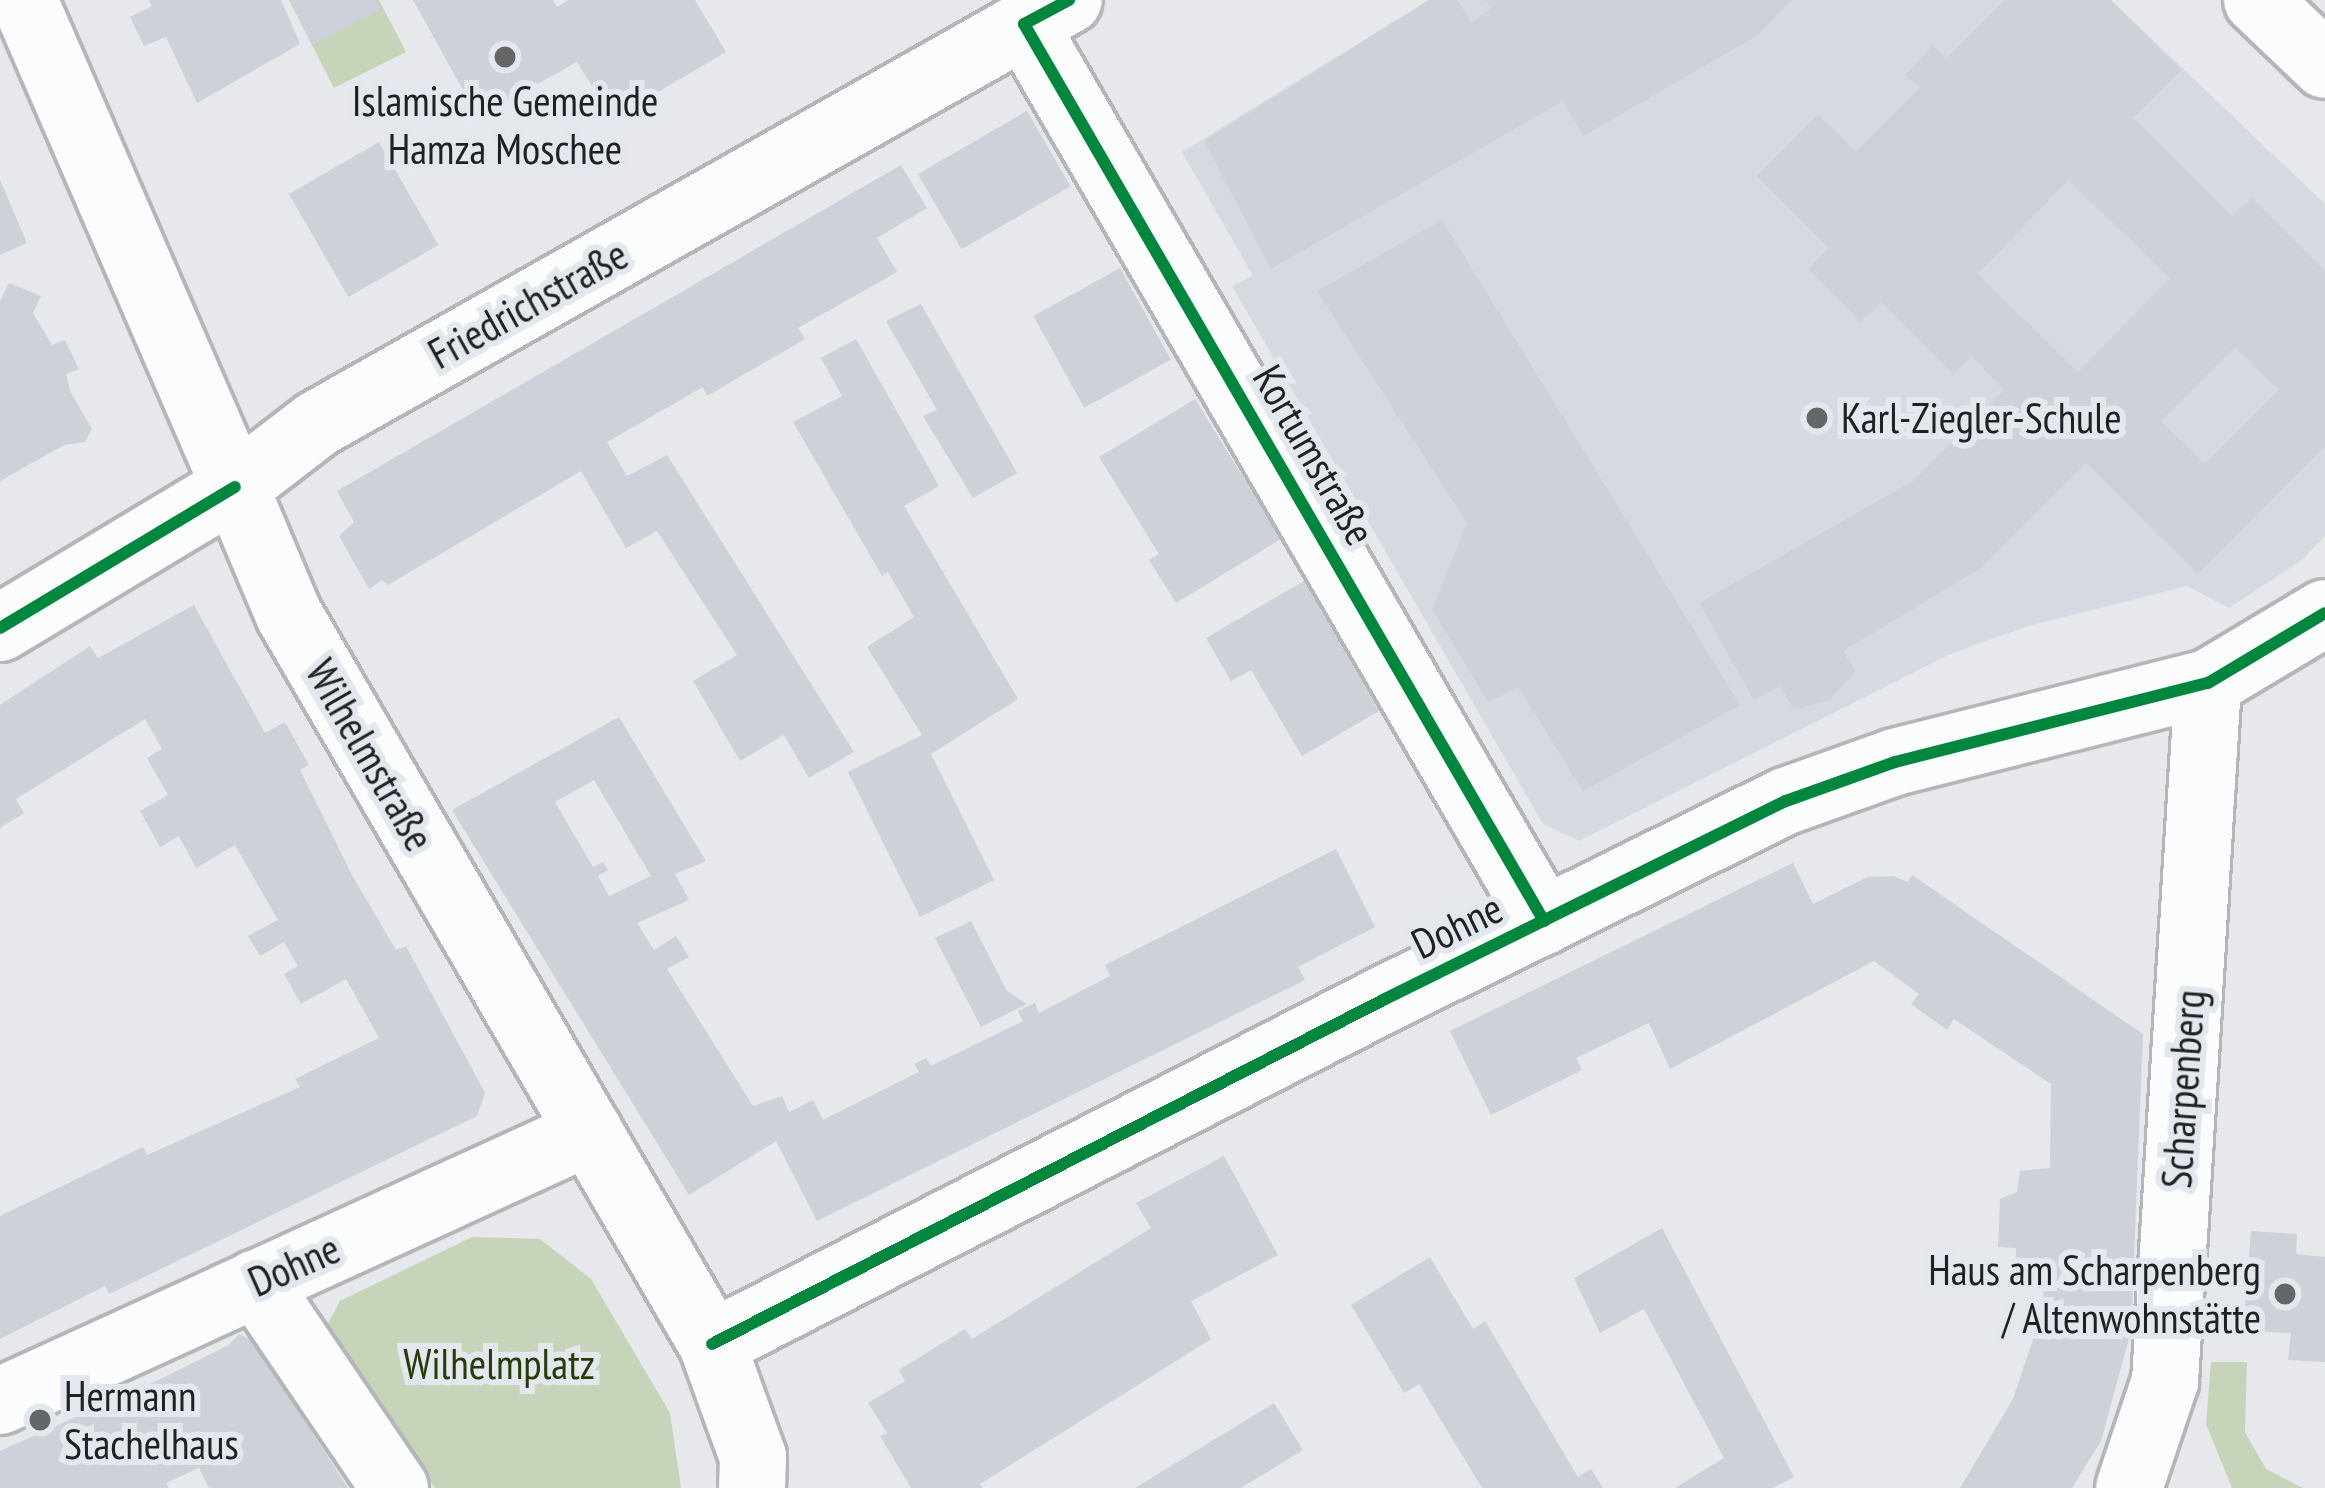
<!DOCTYPE html>
<meta charset="utf-8">
<style>
body{margin:0}
#map{position:relative;width:2325px;height:1488px;overflow:hidden;background:#e6e8eb;font-family:"PT Sans Narrow",sans-serif}
div>[style]{position:absolute}
.built>*{inset:0;background:#d5dae2}
.green>*{inset:0;background:#c6d4b9}
.building>*{inset:0;background:#ccd1da;transform-origin:0 0}
.roads{filter:drop-shadow(3px 0 #b4b6b9) drop-shadow(-3px 0 #b4b6b9) drop-shadow(0 3px #b4b6b9) drop-shadow(0 -3px #b4b6b9)}
.minor>*{height:66px;margin:-33px;padding:0 33px;transform-origin:33px;border-radius:33px;background:#fbfcfc}
.tertiary>*{height:66px;margin:-33px;padding:0 33px;transform-origin:33px;border-radius:33px;background:#fbfcfc}
.secondary>*{height:66px;margin:-33px;padding:0 33px;transform-origin:33px;border-radius:33px;background:#fbfcfc}
.cycleway>*{height:12px;margin:-6px;padding:0 6px;transform-origin:6px;border-radius:6px;background:#00873e}
.dots>*{width:33px;height:33px;translate:-50% -50%;box-sizing:border-box;border:6px solid #e3e7ee;border-radius:50%}
span{translate:-50% -50%;white-space:nowrap;text-align:center;line-height:1.15;-webkit-text-stroke:12px #e3e7ee;paint-order:stroke}
.poi-label{font-size:42px;color:#1e2022}
.left{translate:0 -50%;text-align:left}
.right{translate:-100% -50%;text-align:right}
.street-label{font-size:42px;color:#1e2022}
.park-label{font-size:42px;color:#283b04}
</style>
<div id="map">
<div class="built">
<div style="clip-path:polygon(1429px 0,2111px 0,2325px 204px,2325px 536px,2302px 560px,2229px 608px,2187px 586px,2028px 626px,1948px 655px,1579px 841px,1543px 824px,1232px 286px,1253px 276px,1182px 152px)"></div>
</div>
<div class="green">
<div style="clip-path:polygon(289px 0,379px 0,406px 52px,334px 88px)"></div>
<div style="clip-path:polygon(472px 1237px,540px 1239px,591px 1279px,670px 1413px,681px 1488px,435px 1488px,325px 1329px,340px 1301px)"></div>
<div style="clip-path:polygon(2211px 1362px,2247px 1362px,2245px 1432px,2266px 1469px,2303px 1488px,2232px 1488px,2206px 1424px)"></div>
</div>
<div class="building">
<div style="clip-path:polygon(149px 0,281px 0,300px 44px,197px 103px,166px 37px,144px 46px,130px 17px,152px 6px)"></div>
<div style="clip-path:polygon(290px 0,375px 0,380px 10px,312px 45px)"></div>
<div style="clip-path:polygon(413px 0,553px 0,557px 7px,569px 0,695px 0,726px 52px,612px 119px,577px 62px,478px 117px)"></div>
<div style="clip-path:polygon(1429px 0,1458px 0,1471px 23px,1491px 8px,1486px 0,1792px 0,1758px 35px,1583px 136px,1563px 101px,1271px 269px,1204px 141px)"></div>
<div style="clip-path:polygon(evenodd,2005px 0,2111px 0,2181px 70px,2133px 118px,2232px 217px,2252px 198px,2325px 271px,2325px 446px,2198px 574px,2086px 463px,1981px 568px,1843px 651px,1856px 671px,1830px 700px,1794px 710px,1780px 686px,1754px 700px,1699px 603px,1913px 481px,2004px 390px,1971px 356px,1953px 374px,1881px 302px,1860px 322px,1808px 269px,1829px 248px,1757px 176px,1818px 114px,1856px 151px,1919px 88px,1905px 75px,1933px 46px,1946px 59px,2005px 0,2069px 180px,2170px 279px,2078px 372px,1978px 273px,2069px 180px,2005px 0,2235px 347px,2279px 390px,2205px 464px,2161px 421px,2235px 347px)"></div>
<div style="left:1027px;top:111px;width:87px;height:126px;rotate:60deg"></div>
<div style="left:379px;top:142px;width:119px;height:104px;rotate:60deg"></div>
<div style="clip-path:polygon(901px 165px,927px 208px,877px 238px,897px 272px,798px 328px,805px 339px,707px 396px,703px 387px,607px 442px,627px 476px,667px 455px,854px 752px,809px 778px,784px 735px,740px 761px,693px 681px,737px 655px,657px 531px,626px 548px,581px 471px,388px 585px,382px 580px,369px 589px,339px 536px,354px 522px,337px 491px)"></div>
<div style="clip-path:polygon(0 180px,27px 243px,0 255px)"></div>
<div style="clip-path:polygon(1442px 220px,1740px 705px,1583px 791px,1518px 687px,1488px 702px,1432px 609px,1467px 523px,1317px 291px)"></div>
<div style="left:1120px;top:268px;width:105px;height:99px;rotate:61deg"></div>
<div style="clip-path:polygon(9px 283px,41px 296px,33px 313px,52px 345px,65px 340px,79px 369px,66px 374px,70px 391px,92px 429px,85px 442px,64px 445px,0 481px,0 301px)"></div>
<div style="clip-path:polygon(921px 304px,1017px 473px,973px 498px,923px 416px,937px 410px,886px 321px)"></div>
<div style="clip-path:polygon(856px 339px,939px 486px,904px 506px,1018px 699px,931px 754px,994px 880px,920px 917px,848px 772px,922px 735px,867px 647px,914px 617px,888px 572px,882px 576px,793px 422px,842px 396px,821px 358px)"></div>
<div style="clip-path:polygon(1195px 399px,1281px 539px,1176px 603px,1149px 560px,1159px 554px,1099px 457px)"></div>
<div style="clip-path:polygon(1304px 581px,1379px 711px,1302px 756px,1251px 670px,1231px 681px,1206px 638px)"></div>
<div style="clip-path:polygon(194px 605px,265px 733px,285px 722px,309px 765px,300px 770px,353px 877px,396px 950px,406px 946px,485px 1093px,477px 1116px,109px 1294px,105px 1286px,0 1339px,0 1216px,143px 1147px,147px 1155px,300px 1087px,295px 1079px,379px 1038px,346px 979px,301px 1004px,284px 974px,298px 966px,284px 942px,260px 956px,248px 936px,278px 920px,235px 845px,196px 868px,179px 836px,160px 847px,140px 811px,168px 795px,147px 758px,162px 749px,145px 719px,16px 799px,24px 813px,0 828px,0 705px,90px 646px,98px 658px)"></div>
<div style="clip-path:polygon(evenodd,619px 717px,706px 861px,675px 874px,689px 900px,637px 923px,654px 950px,676px 936px,689px 957px,667px 969px,753px 1106px,782px 1096px,789px 1112px,813px 1100px,823px 1120px,919px 1072px,914px 1064px,926px 1058px,931px 1066px,1023px 1021px,1018px 1011px,1035px 1003px,1039px 1013px,1110px 976px,1105px 965px,1336px 849px,1375px 927px,1298px 967px,1305px 980px,817px 1221px,776px 1141px,689px 1195px,452px 810px,619px 717px,594px 780px,651px 876px,609px 896px,598px 876px,608px 870px,603px 862px,593px 867px,555px 802px,594px 780px)"></div>
<div style="clip-path:polygon(1793px 863px,1813px 904px,1868px 877px,1893px 876px,1908px 882px,1912px 875px,2143px 1034px,2131px 1331px,2101px 1441px,2072px 1488px,1960px 1488px,2013px 1399px,2042px 1312px,2044px 1282px,2016px 1277px,2016px 1248px,1998px 1247px,2000px 1199px,2017px 1192px,2020px 1171px,2050px 1168px,2051px 1084px,1954px 1019px,1947px 1030px,1911px 1004px,1919px 994px,1874px 961px,1670px 1069px,1649px 1023px,1576px 1058px,1582px 1070px,1491px 1115px,1450px 1031px)"></div>
<div style="clip-path:polygon(971px 921px,1007px 991px,1027px 1004px,981px 1027px,935px 938px)"></div>
<div style="clip-path:polygon(1224px 1156px,1278px 1255px,1191px 1301px,1211px 1339px,980px 1484px,983px 1488px,911px 1488px,880px 1436px,887px 1433px,868px 1403px,905px 1381px,899px 1370px,965px 1329px,972px 1339px,1151px 1228px,1136px 1203px)"></div>
<div style="clip-path:polygon(1662px 1228px,1794px 1477px,1773px 1488px,1675px 1488px,1724px 1458px,1644px 1309px,1600px 1333px,1574px 1278px)"></div>
<div style="clip-path:polygon(2251px 1231px,2297px 1234px,2296px 1254px,2325px 1257px,2325px 1362px,2288px 1360px,2291px 1333px,2243px 1331px)"></div>
<div style="clip-path:polygon(1430px 1257px,1473px 1329px,1485px 1321px,1578px 1477px,1591px 1469px,1603px 1488px,1482px 1488px,1419px 1384px,1404px 1393px,1351px 1305px)"></div>
<div style="clip-path:polygon(239px 1334px,252px 1340px,348px 1488px,209px 1488px,199px 1468px,166px 1483px,169px 1488px,0 1488px,0 1451px,169px 1375px,229px 1345px)"></div>
<div style="clip-path:polygon(1274px 1403px,1303px 1450px,1241px 1488px,1135px 1488px)"></div>
</div>
<div class="roads">
<div class="minor">
<div style="left:24px;top:0;width:531px;rotate:66.57deg"></div>
<div style="left:2257px;top:0;width:94px;rotate:43.7deg"></div>
<div style="left:1024px;top:24px;width:1037px;rotate:59.9deg"></div>
<div style="left:256px;top:1283px;width:248px;rotate:55.9deg"></div>
<div style="left:712px;top:1344px;width:752px;rotate:-27.14deg"></div>
<div style="left:1381px;top:1001px;width:452px;rotate:-26.3deg"></div>
<div style="left:1786px;top:801px;width:116px;rotate:-19.7deg"></div>
<div style="left:1895px;top:762px;width:323px;rotate:-14.2deg"></div>
<div style="left:2208px;top:683px;width:136px;rotate:-30.9deg"></div>
<div style="left:2129px;top:1488px;width:113px;rotate:-71.4deg"></div>
<div style="left:2165px;top:1381px;width:699px;rotate:-86.47deg"></div>
</div>
<div class="tertiary">
<div style="left:0;top:628px;width:274px;rotate:-31deg"></div>
<div style="left:0;top:1401px;width:648px;rotate:-24.55deg"></div>
</div>
<div class="secondary">
<div style="left:752px;top:1488px;width:31px;rotate:-88deg"></div>
<div style="left:753px;top:1457px;width:120px;rotate:-109.9deg"></div>
<div style="left:712px;top:1344px;width:843px;rotate:-120.12deg"></div>
<div style="left:289px;top:615px;width:139px;rotate:-112.9deg"></div>
<div style="left:235px;top:487px;width:103px;rotate:-37.5deg"></div>
<div style="left:317px;top:424px;width:863px;rotate:-29.42deg"></div>
</div>
</div>
<div class="cycleway">
<div style="left:1069px;top:0;width:51px;rotate:151.9deg"></div>
<div style="left:1024px;top:24px;width:1037px;rotate:59.9deg"></div>
<div style="left:0;top:628px;width:274px;rotate:-31deg"></div>
<div style="left:712px;top:1344px;width:752px;rotate:-27.14deg"></div>
<div style="left:1381px;top:1001px;width:452px;rotate:-26.3deg"></div>
<div style="left:1786px;top:801px;width:116px;rotate:-19.7deg"></div>
<div style="left:1895px;top:762px;width:323px;rotate:-14.2deg"></div>
<div style="left:2208px;top:683px;width:136px;rotate:-30.9deg"></div>
</div>
<div class="dots">
<div style="left:505px;top:57px;background:#646668"></div>
<div style="left:1817px;top:418px;background:#646668"></div>
<div style="left:2285px;top:1294px;background:#646668"></div>
<div style="left:40px;top:1420px;background:#646668"></div>
</div>
<div class="poi-label">
<span style="left:505px;top:125px">Islamische Gemeinde<br>Hamza Moschee</span>
<span class="left" style="left:1841px;top:418px">Karl-Ziegler-Schule</span>
<span class="right" style="left:2261px;top:1294px">Haus am Scharpenberg<br>/ Altenwohnstätte</span>
<span class="left" style="left:64px;top:1420px">Hermann<br>Stachelhaus</span>
</div>
<div class="street-label">
<span style="left:528px;top:304px;rotate:-29deg">Friedrichstraße</span>
<span style="left:1314px;top:455px;rotate:60deg">Kortumstraße</span>
<span style="left:370px;top:755px;rotate:60deg">Wilhelmstraße</span>
<span style="left:1457px;top:926px;rotate:-26deg">Dohne</span>
<span style="left:2183px;top:1089px;rotate:-86deg">Scharpenberg</span>
<span style="left:294px;top:1265px;rotate:-24deg">Dohne</span>
</div>
<div class="park-label">
<span style="left:499px;top:1364px">Wilhelmplatz</span>
</div>
</div>
